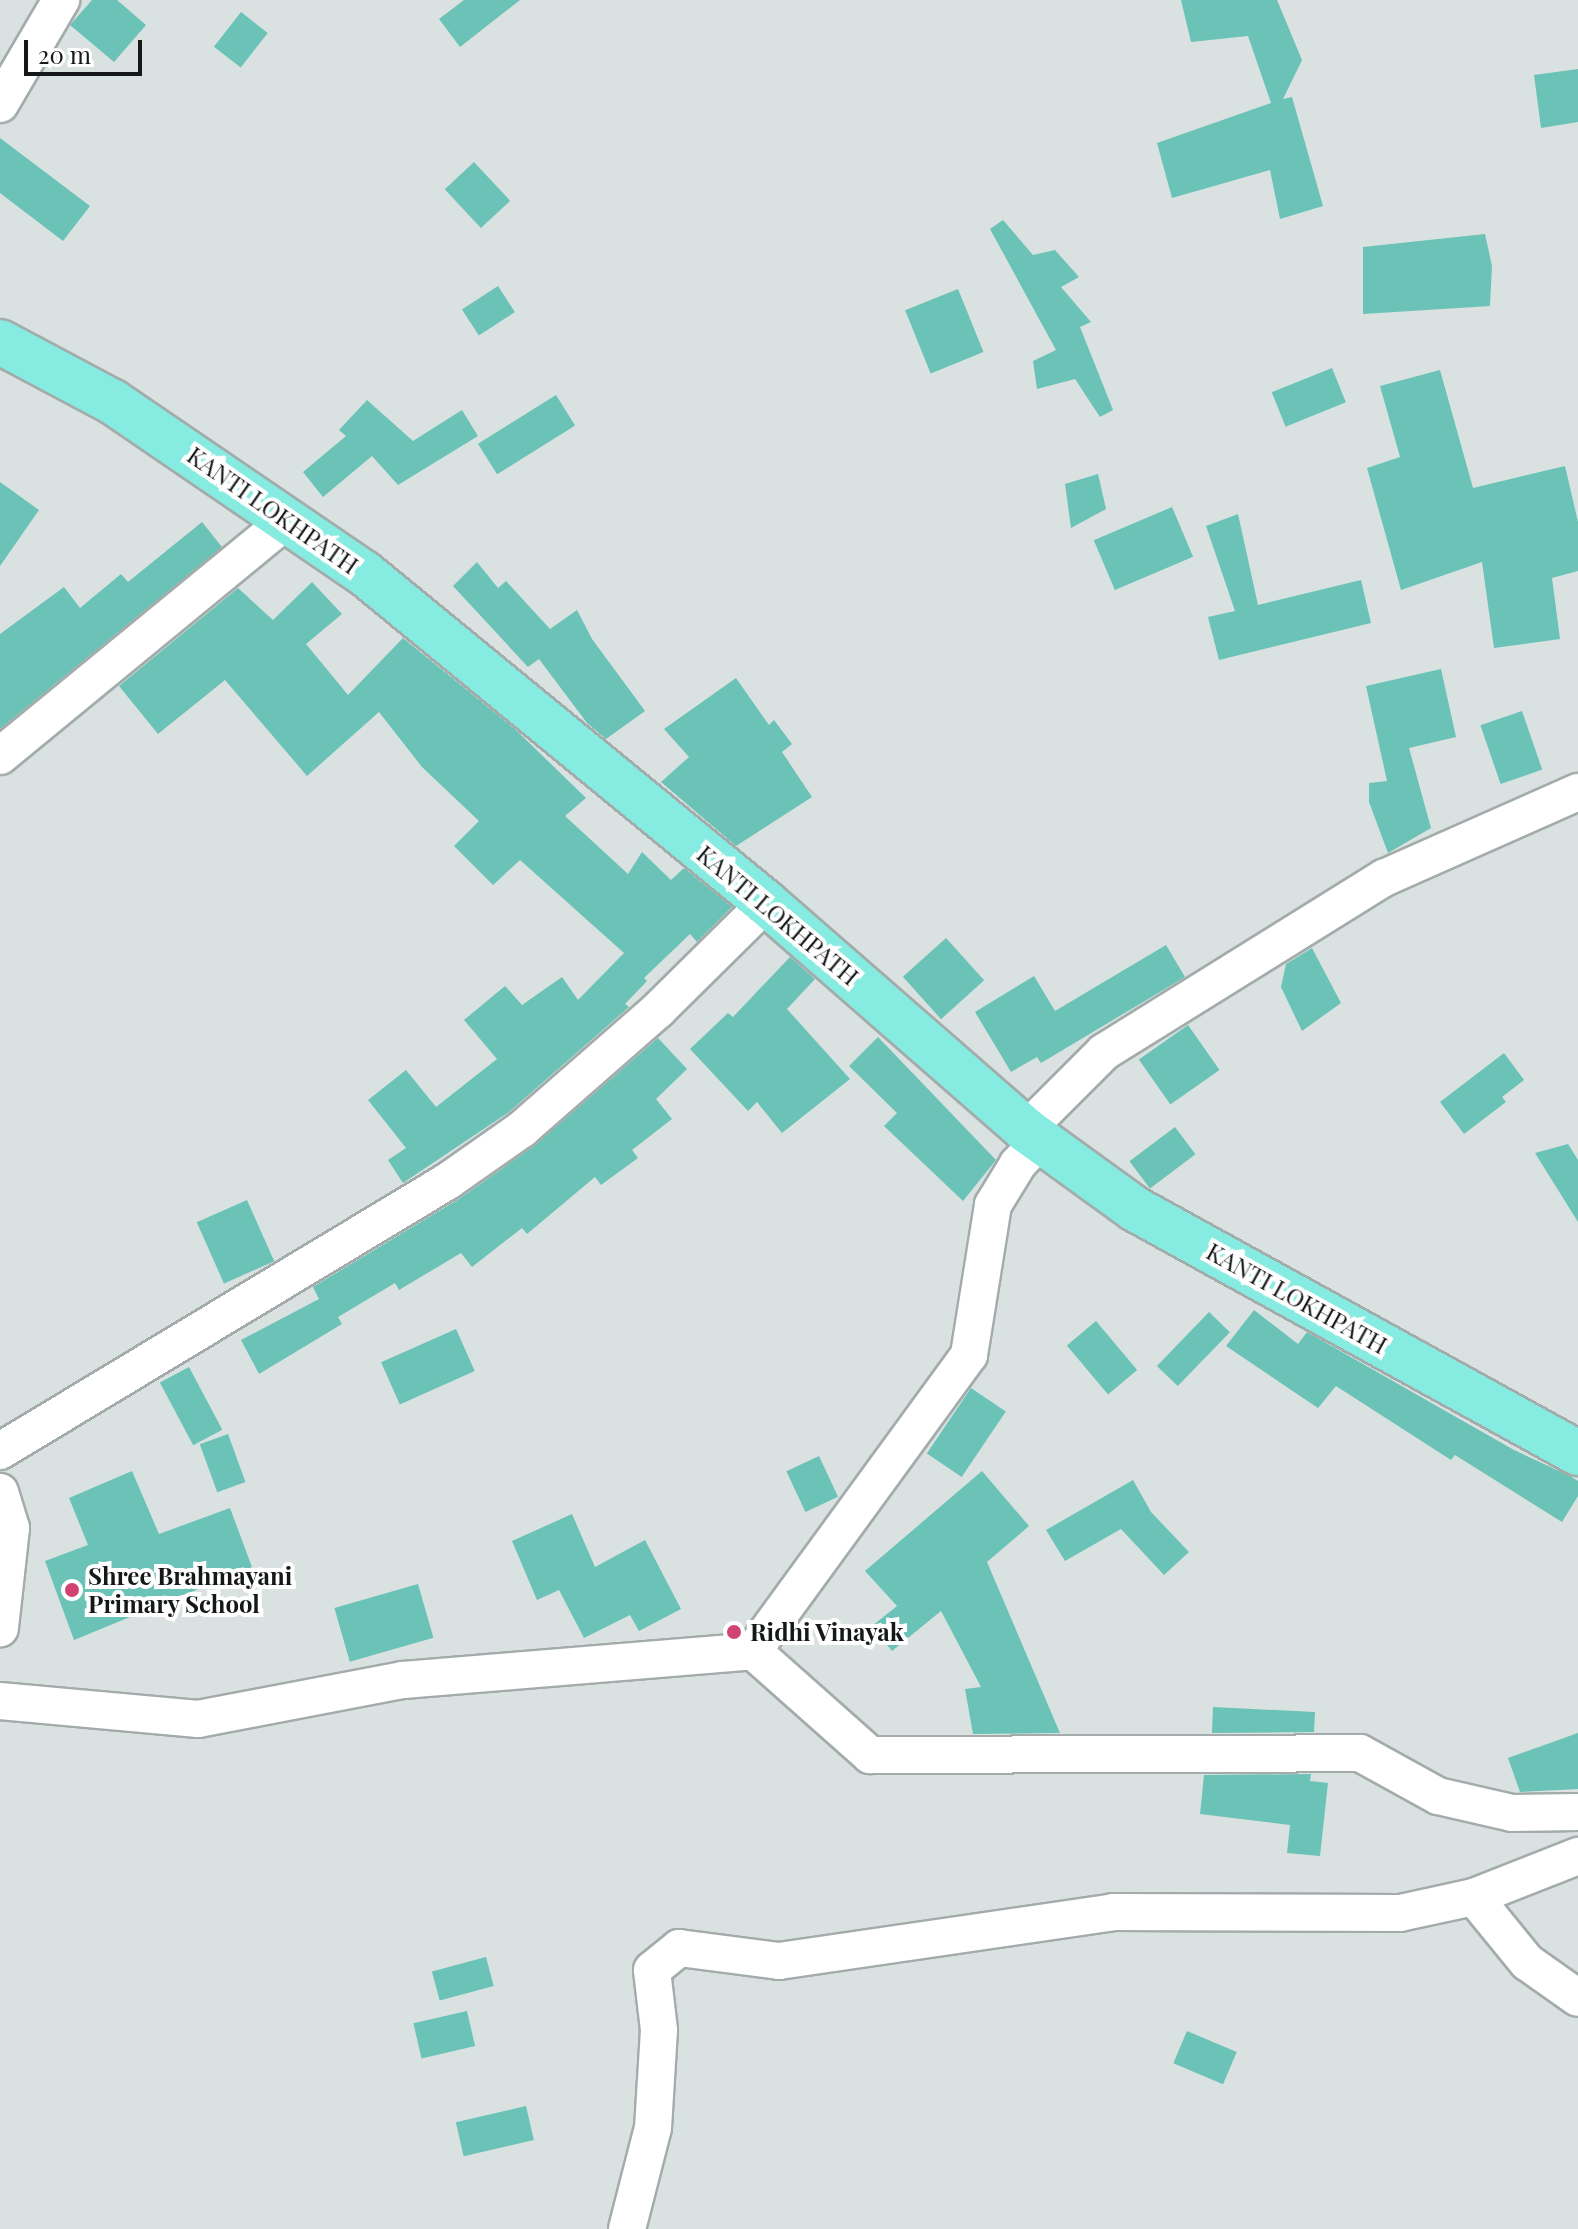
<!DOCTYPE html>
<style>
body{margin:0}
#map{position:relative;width:1578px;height:2229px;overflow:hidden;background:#d9e2e1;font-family:"Playfair Display",serif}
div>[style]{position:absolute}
.building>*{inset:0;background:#6bc2b6;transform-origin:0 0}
.roads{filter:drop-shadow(2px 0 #a3acab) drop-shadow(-2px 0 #a3acab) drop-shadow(0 2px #a3acab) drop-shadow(0 -2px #a3acab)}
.minor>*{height:36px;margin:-18px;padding:0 18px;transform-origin:18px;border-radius:18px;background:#fff}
.primary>*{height:44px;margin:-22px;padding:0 22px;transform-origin:22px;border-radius:22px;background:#86ebe0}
.dots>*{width:22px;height:22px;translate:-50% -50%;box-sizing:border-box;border:4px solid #fff;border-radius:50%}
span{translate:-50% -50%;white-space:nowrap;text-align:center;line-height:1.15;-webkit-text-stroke:8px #fff;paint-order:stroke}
.street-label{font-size:24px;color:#151818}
.poi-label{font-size:24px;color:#151818;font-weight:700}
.left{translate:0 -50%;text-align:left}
.scale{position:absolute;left:24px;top:40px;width:118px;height:36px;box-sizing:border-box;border:4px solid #151818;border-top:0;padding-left:10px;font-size:24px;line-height:28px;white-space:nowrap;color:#151818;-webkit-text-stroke:6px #fff;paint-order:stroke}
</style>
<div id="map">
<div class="building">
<div style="clip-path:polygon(92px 0,117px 0,146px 25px,114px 62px,70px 25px)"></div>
<div style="clip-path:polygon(464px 0,520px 0,460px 47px,439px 19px)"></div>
<div style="clip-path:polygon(1181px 0,1277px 0,1302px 60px,1283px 99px,1292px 97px,1323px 206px,1280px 219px,1270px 170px,1172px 198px,1157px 143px,1271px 103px,1248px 36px,1191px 42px)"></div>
<div style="left:241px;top:12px;width:34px;height:44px;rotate:38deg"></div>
<div style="clip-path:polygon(1578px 69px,1578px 122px,1541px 128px,1534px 75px)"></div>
<div style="clip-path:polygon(0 138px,90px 206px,63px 241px,0 193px)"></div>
<div style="left:474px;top:162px;width:53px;height:40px;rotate:47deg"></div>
<div style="clip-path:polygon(1003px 220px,1033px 255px,1055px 250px,1079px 277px,1061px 287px,1091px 322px,1080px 327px,1113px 410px,1100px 417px,1075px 379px,1037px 389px,1033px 361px,1056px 350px,990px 229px)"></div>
<div style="clip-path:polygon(1485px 234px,1492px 266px,1490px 306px,1363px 314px,1363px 247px)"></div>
<div style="left:498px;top:286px;width:31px;height:43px;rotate:57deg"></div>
<div style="left:958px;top:289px;width:68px;height:57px;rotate:68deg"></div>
<div style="left:1332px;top:368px;width:37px;height:65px;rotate:68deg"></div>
<div style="clip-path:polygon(1440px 370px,1473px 488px,1565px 466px,1578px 522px,1578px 571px,1552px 578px,1560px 639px,1494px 648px,1482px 562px,1401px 590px,1367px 468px,1400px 457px,1380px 386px)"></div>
<div style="left:556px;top:395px;width:36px;height:92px;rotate:58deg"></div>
<div style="clip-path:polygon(367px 400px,413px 441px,462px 410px,478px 436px,398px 485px,372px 456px,323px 497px,303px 472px,346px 436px,339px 430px)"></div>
<div style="clip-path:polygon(1098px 474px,1106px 509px,1071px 528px,1065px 484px)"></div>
<div style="clip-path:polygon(0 482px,39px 510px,0 566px)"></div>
<div style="left:1172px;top:507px;width:54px;height:85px;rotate:67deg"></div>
<div style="clip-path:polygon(1238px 514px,1258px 605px,1361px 580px,1371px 623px,1219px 660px,1208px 617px,1235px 611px,1206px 526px)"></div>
<div style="clip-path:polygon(202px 522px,222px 547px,0 729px,0 634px,64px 587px,80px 608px,121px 574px,128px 582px)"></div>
<div style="clip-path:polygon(477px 562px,498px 588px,506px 581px,550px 629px,577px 610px,592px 639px,645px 711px,606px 739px,587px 723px,539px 659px,528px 667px,453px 586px)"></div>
<div style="clip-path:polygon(312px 582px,342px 614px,306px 644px,348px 695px,403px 638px,516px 730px,586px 798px,565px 816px,628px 874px,642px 852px,671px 880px,684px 868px,732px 907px,697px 942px,690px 934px,644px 978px,647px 981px,625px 1004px,629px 1007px,509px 1112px,403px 1183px,388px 1160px,406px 1148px,368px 1100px,406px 1070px,436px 1107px,497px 1059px,464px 1020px,505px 986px,522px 1005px,562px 977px,578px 1000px,624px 953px,520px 860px,493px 885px,454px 846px,479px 821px,422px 767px,379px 712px,307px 776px,225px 680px,158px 734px,119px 686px,238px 588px,273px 620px)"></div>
<div style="clip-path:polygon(1441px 669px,1456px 737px,1409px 748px,1431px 828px,1388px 853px,1369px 802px,1369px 783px,1387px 781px,1366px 686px)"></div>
<div style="clip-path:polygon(736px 678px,769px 725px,774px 720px,792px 744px,782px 752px,812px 797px,736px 846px,661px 782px,689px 757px,664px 729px)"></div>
<div style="left:1522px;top:711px;width:62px;height:44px;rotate:71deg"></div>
<div style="left:946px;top:938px;width:57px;height:58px;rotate:48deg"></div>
<div style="clip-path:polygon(1166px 945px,1185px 977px,1041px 1063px,1037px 1057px,1011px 1072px,975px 1012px,1034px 976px,1055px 1011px)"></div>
<div style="clip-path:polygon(1312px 948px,1341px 1003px,1302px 1031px,1281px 987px,1286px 964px)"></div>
<div style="clip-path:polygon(790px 957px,815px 979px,787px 1009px,850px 1079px,782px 1133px,757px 1102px,748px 1111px,690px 1049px,728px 1013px,733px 1017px)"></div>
<div style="left:1188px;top:1025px;width:55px;height:60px;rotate:55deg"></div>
<div style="clip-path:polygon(878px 1037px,996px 1160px,963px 1201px,884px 1126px,897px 1113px,849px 1066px)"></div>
<div style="clip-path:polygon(658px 1038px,687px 1069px,656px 1099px,672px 1119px,632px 1150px,638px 1158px,601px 1185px,595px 1177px,527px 1234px,522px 1228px,472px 1267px,461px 1253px,399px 1290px,395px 1283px,338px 1317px,342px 1324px,259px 1374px,241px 1340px,319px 1299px,313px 1287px,459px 1199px,534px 1146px)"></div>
<div style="clip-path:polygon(1504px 1053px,1524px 1080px,1502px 1097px,1506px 1102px,1464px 1134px,1440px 1102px)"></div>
<div style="left:1175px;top:1127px;width:34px;height:57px;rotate:53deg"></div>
<div style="clip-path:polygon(1568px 1144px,1578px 1160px,1578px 1222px,1535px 1153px)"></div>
<div style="left:247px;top:1200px;width:67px;height:55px;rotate:66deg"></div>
<div style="clip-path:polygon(1254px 1310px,1298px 1344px,1307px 1332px,1514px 1450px,1570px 1476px,1578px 1481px,1578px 1496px,1562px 1522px,1455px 1455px,1451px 1460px,1336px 1386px,1318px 1408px,1226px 1346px)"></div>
<div style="left:1209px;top:1312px;width:29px;height:75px;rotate:44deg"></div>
<div style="left:1096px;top:1321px;width:64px;height:38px;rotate:50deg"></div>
<div style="left:456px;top:1329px;width:46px;height:82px;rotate:66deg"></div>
<div style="left:189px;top:1367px;width:71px;height:33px;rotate:62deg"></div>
<div style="left:971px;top:1388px;width:42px;height:79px;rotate:34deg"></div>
<div style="left:228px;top:1434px;width:51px;height:30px;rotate:70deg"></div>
<div style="left:819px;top:1456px;width:45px;height:36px;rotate:65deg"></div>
<div style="clip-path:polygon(132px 1471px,159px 1534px,230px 1508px,252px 1567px,74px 1640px,45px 1561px,88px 1545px,69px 1498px)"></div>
<div style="clip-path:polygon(982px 1471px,1029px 1526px,987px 1562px,1060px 1733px,973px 1734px,965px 1689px,981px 1687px,941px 1611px,892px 1651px,872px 1626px,897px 1606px,865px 1571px)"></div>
<div style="clip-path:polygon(1133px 1480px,1151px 1512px,1189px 1552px,1164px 1575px,1121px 1529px,1065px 1561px,1046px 1530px)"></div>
<div style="clip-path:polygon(572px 1514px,595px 1567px,645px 1540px,681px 1609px,639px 1631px,630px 1615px,584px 1638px,559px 1590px,537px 1600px,512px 1541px)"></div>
<div style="left:418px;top:1584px;width:56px;height:87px;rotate:74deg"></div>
<div style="clip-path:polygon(1213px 1707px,1315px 1712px,1314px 1732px,1212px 1733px)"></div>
<div style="clip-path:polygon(1578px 1733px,1578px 1789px,1520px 1792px,1508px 1758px)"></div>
<div style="clip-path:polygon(1311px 1774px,1310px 1781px,1328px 1783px,1320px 1856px,1287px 1853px,1290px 1825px,1200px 1814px,1204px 1775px)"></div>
<div style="left:486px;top:1957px;width:30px;height:56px;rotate:75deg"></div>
<div style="left:467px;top:2011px;width:36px;height:55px;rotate:77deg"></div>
<div style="left:1187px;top:2031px;width:54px;height:35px;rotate:23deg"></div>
<div style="left:526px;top:2106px;width:35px;height:72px;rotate:77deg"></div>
</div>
<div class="roads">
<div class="minor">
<div style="left:0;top:104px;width:121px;rotate:-59.6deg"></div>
<div style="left:0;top:756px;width:374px;rotate:-39.4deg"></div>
<div style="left:1026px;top:1130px;width:110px;rotate:-45deg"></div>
<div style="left:1104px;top:1052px;width:330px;rotate:-31.9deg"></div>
<div style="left:1384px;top:878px;width:212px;rotate:-23.9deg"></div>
<div style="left:1049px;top:1144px;width:12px;rotate:180deg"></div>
<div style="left:1037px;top:1144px;width:28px;rotate:134deg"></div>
<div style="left:1018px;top:1164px;width:48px;rotate:121.4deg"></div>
<div style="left:993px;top:1205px;width:152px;rotate:99.1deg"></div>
<div style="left:969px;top:1355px;width:366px;rotate:126.1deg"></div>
<div style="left:753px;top:1651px;width:157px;rotate:41.6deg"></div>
<div style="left:870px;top:1755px;width:490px;rotate:-0.2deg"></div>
<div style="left:1360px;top:1753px;width:89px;rotate:28.9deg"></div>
<div style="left:1438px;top:1796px;width:76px;rotate:12.9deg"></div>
<div style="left:1512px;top:1813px;width:66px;rotate:-0.9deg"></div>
<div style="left:0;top:1451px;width:523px;rotate:-31.08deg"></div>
<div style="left:448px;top:1181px;width:90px;rotate:-35.1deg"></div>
<div style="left:522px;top:1129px;width:181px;rotate:-41.2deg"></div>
<div style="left:658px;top:1010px;width:152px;rotate:-44.7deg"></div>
<div style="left:0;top:1492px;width:38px;rotate:73deg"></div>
<div style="left:11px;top:1528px;width:101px;rotate:96.3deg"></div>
<div style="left:0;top:1701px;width:199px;rotate:5.2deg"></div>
<div style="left:198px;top:1719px;width:209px;rotate:-10.8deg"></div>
<div style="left:403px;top:1680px;width:351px;rotate:-4.7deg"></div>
<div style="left:1474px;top:1897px;width:84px;rotate:50.8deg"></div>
<div style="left:1527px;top:1962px;width:62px;rotate:35.2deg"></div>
<div style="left:627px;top:2229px;width:104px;rotate:-75.6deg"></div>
<div style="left:653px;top:2128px;width:98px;rotate:-86.5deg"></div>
<div style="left:659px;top:2030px;width:60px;rotate:-96.7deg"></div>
<div style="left:652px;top:1970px;width:35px;rotate:-39deg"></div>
<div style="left:679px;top:1948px;width:101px;rotate:7.4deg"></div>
<div style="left:779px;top:1961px;width:338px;rotate:-8.3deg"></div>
<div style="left:1113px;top:1912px;width:287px;rotate:0.2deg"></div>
<div style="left:1400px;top:1913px;width:76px;rotate:-12.2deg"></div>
<div style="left:1474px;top:1897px;width:112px;rotate:-21.5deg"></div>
</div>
<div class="primary">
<div style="left:0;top:342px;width:128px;rotate:28deg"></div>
<div style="left:113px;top:402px;width:304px;rotate:34.3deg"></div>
<div style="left:364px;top:573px;width:520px;rotate:39.38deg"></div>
<div style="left:766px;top:903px;width:345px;rotate:41.1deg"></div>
<div style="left:1026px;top:1130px;width:135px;rotate:35.9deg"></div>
<div style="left:1135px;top:1209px;width:506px;rotate:28.85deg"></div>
</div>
</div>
<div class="dots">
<div style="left:72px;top:1590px;background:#d14472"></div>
<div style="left:734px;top:1632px;background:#d14472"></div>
</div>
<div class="street-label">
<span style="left:273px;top:510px;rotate:35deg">KANTI LOKHPATH</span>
<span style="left:778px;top:915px;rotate:40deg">KANTI LOKHPATH</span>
<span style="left:1297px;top:1298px;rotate:29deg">KANTI LOKHPATH</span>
</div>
<div class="poi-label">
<span class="left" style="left:88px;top:1590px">Shree Brahmayani<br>Primary School</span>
<span class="left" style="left:750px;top:1632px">Ridhi Vinayak</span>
</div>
<div class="scale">20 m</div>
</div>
